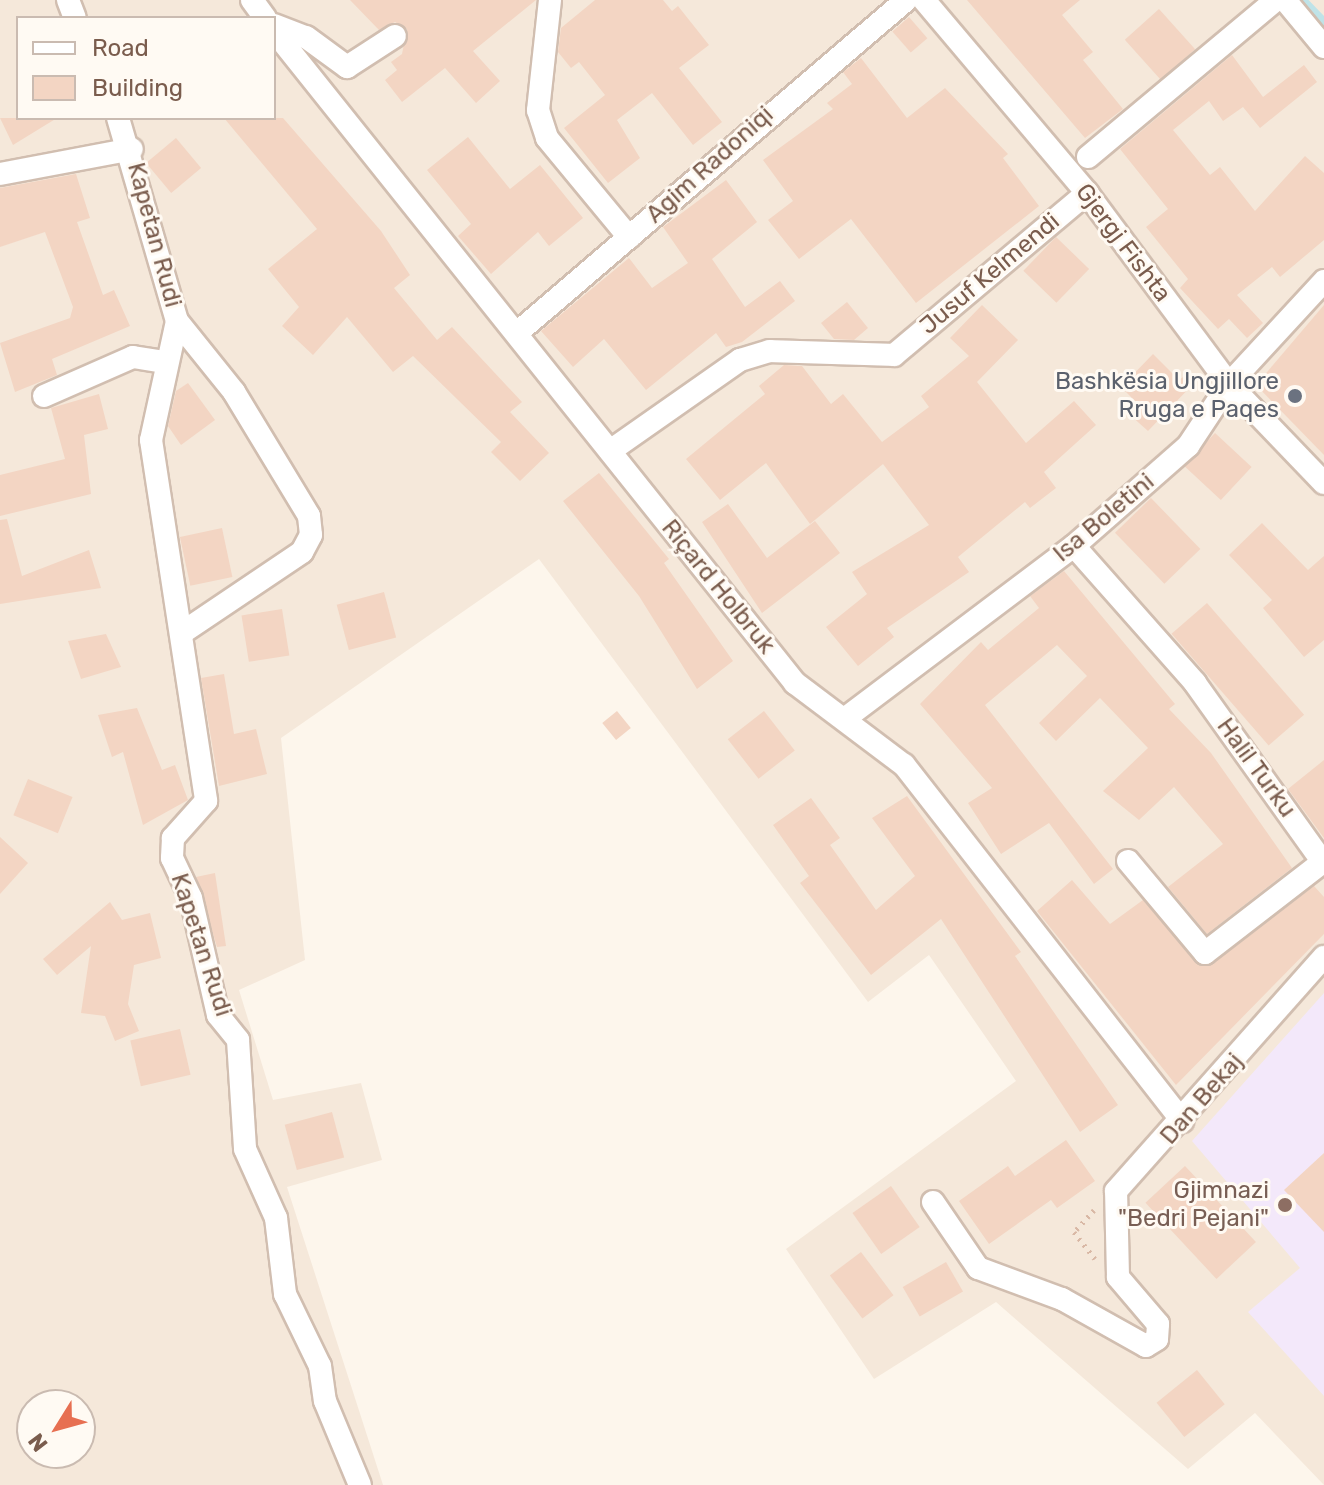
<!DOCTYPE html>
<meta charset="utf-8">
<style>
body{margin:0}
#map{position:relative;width:1324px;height:1485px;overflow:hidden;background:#fdf6ec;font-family:Rubik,sans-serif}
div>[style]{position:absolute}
.residential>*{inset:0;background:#f5e8da}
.education>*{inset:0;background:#f3e8fa}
.stream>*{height:8px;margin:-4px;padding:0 4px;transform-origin:4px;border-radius:4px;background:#bfe3e8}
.building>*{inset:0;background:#f3d5c3;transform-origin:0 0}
.path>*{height:5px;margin-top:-2.5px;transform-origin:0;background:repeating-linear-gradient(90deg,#d9b8a5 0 2px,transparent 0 8px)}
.roads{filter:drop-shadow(2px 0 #d1beb0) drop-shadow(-2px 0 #d1beb0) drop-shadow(0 2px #d1beb0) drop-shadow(0 -2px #d1beb0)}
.minor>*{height:22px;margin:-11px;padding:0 11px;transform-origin:11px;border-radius:11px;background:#fff}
.dots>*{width:22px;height:22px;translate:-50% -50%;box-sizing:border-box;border:4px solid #fffaf3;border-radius:50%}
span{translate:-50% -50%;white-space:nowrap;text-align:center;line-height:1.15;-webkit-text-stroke:6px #fffaf3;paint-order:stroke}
.street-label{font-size:24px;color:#7a5c4d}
.worship-label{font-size:24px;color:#5b616d}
.right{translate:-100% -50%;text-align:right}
.education-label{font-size:24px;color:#785e54}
.legend{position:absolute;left:16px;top:16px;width:260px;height:104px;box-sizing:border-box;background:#fffaf3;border:2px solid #cabbb1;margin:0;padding:10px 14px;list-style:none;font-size:24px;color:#7a5c4d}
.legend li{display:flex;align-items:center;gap:16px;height:40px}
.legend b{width:40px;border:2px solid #cabbb1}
.north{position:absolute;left:16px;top:1389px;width:80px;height:80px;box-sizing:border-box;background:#fffaf3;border:2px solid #cabbb1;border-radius:50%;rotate:233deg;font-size:22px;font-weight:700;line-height:32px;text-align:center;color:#7a5c4d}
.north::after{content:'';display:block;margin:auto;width:28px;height:36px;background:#e76f51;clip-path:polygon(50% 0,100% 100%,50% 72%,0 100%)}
</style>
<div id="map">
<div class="residential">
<div style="clip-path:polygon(evenodd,0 0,1324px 0,1324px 1485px,1255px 1413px,1188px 1469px,996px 1302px,874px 1379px,786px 1249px,1016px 1081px,929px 955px,868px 1002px,539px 559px,281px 738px,305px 960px,239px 990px,273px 1100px,361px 1083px,382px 1160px,287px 1187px,383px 1485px,0 1485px,0 0,18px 18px,274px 18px,274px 118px,18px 118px,18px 18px,0 0,32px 1405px,80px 1405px,80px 1453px,32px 1453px,32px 1405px)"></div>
</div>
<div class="education">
<div style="clip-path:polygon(1324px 993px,1324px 1396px,1248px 1312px,1300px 1268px,1192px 1141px)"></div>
</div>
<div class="stream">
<div style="left:1303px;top:0;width:30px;rotate:46deg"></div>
</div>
<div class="building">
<div style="clip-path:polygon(350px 0,536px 0,473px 51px,500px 81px,476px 103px,445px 68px,402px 102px,385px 80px,397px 70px,391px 62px,402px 54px,407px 29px,395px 22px,379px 30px)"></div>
<div style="clip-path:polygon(595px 0,663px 0,672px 11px,678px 6px,709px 45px,679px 68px,722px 122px,693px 145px,652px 93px,617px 120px,640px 158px,608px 183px,564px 128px,605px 95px,579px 62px,571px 68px,558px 52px,561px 28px)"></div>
<div style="clip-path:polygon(967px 0,1080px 0,1062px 15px,1093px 52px,1083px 60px,1123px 109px,1085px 138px)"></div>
<div style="left:1159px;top:9px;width:54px;height:46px;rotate:48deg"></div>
<div style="left:909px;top:17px;width:28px;height:22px;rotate:49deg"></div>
<div style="clip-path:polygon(1232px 55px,1263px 97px,1304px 65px,1317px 82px,1260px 128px,1243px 107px,1223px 121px,1209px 101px,1173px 130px,1210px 175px,1220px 167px,1255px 211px,1305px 156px,1324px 173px,1324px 240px,1280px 277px,1272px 267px,1237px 295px,1263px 323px,1247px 338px,1229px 319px,1218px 329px,1180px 288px,1188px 279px,1146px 227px,1168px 209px,1120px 149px)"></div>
<div style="clip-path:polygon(861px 58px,907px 118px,945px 88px,1008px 154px,1003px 158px,1039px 206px,916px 303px,851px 219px,799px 259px,768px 220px,793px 201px,763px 160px,833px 109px,827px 103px,852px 84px,843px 72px)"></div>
<div style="clip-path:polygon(0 118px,57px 118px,13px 145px)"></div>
<div style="clip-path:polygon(224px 118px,283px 118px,381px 231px,410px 275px,394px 288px,437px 340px,452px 327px,522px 402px,510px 412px,549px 453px,520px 481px,491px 452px,501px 442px,413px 356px,393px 372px,347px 317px,313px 355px,282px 326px,299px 307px,268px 269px,317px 229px)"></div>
<div style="clip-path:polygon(468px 137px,510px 189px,540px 165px,583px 218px,549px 246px,538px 232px,491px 274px,458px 236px,471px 224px,427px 170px)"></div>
<div style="left:176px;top:138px;width:39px;height:39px;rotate:50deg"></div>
<div style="clip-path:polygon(76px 174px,90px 218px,77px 222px,103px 295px,114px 290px,130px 326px,52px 359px,57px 375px,15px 392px,0 343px,70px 318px,73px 307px,45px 232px,0 247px,0 188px)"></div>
<div style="clip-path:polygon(726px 180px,757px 222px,712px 259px,745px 307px,780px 281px,795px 301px,742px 342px,726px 347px,716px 333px,646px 390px,604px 339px,573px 367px,541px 331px,629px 258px,652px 288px,688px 263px,663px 227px)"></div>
<div style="left:1056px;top:237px;width:46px;height:47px;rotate:44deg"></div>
<div style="clip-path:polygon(847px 302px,868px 328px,854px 340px,834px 339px,821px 323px)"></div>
<div style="clip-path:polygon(982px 305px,1018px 340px,977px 382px,1026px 443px,1074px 401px,1096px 425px,1044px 472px,1056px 488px,1030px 508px,1025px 502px,958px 557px,969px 572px,887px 628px,894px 637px,858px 666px,826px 627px,867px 594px,852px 572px,929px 525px,883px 464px,810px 524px,766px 463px,720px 500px,686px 459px,765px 394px,759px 386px,784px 365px,802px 366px,831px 404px,843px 394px,882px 442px,929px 407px,921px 396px,969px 356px,950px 338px)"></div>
<div style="clip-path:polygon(1324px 305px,1324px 455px,1256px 385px)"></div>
<div style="clip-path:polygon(1153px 354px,1179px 380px,1190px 372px,1197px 380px,1148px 431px,1130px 415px,1141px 407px,1121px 387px)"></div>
<div style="clip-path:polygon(188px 383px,215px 420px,181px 445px,168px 426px,176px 391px)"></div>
<div style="clip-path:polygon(99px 394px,108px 429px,84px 435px,91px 494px,0 516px,0 475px,65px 459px,51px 408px)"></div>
<div style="left:1215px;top:433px;width:50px;height:45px;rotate:43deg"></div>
<div style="clip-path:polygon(599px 473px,669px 559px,664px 563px,733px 661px,697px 689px,639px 596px,563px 501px)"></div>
<div style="left:1151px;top:498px;width:71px;height:50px;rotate:46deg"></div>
<div style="clip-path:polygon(728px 504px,767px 558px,815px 521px,840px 553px,762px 613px,702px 522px)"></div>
<div style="clip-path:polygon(7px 519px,22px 576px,89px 550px,101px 588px,0 604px,0 520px)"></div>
<div style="clip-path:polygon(1262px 523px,1308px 570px,1324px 556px,1324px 640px,1304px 657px,1263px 608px,1272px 600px,1229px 555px)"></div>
<div style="left:222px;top:528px;width:50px;height:43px;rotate:78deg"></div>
<div style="clip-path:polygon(1064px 571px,1175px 704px,1169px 709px,1211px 753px,1292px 868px,1207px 934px,1168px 887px,1223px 844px,1174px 787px,1139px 820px,1103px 791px,1148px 748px,1100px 698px,1056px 741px,1039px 723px,1087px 676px,1057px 645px,985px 705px,1113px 869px,1094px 884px,1049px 823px,1001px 854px,968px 803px,992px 788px,920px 704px,981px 642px,988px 650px,1039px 608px,1030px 596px)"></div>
<div style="left:384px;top:592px;width:47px;height:49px;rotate:75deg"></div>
<div style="left:1207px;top:603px;width:148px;height:47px;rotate:49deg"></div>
<div style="left:282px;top:609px;width:47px;height:41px;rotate:81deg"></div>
<div style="clip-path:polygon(106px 634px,121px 667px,81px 679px,68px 641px)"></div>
<div style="clip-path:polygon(224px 674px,234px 734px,256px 729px,267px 774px,219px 786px,201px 678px)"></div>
<div style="clip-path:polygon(137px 708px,162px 770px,175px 765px,188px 800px,143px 825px,123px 752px,112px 757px,98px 715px)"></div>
<div style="left:617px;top:711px;width:22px;height:19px;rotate:51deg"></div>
<div style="left:764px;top:711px;width:50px;height:46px;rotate:52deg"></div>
<div style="clip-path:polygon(1324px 760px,1324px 838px,1288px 789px)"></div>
<div style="left:28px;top:779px;width:48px;height:39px;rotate:22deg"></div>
<div style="clip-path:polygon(907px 796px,1021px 952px,1015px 956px,1118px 1105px,1080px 1132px,941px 919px,871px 975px,800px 883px,809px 876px,773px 825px,811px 798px,840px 838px,830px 845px,876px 910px,915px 876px,872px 818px)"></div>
<div style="clip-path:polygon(0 837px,28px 863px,0 894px)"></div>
<div style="clip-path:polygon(215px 873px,226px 946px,217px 947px,196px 877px)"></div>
<div style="clip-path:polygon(1072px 880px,1110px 924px,1143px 900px,1201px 966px,1314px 886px,1324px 897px,1324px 934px,1176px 1085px,1037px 911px)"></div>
<div style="clip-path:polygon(110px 902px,122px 920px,150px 913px,161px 958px,134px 965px,128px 1004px,139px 1031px,115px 1041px,105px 1016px,81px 1013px,91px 946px,57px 975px,43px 959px)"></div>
<div style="left:180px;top:1029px;width:47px;height:51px;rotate:77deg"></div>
<div style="left:332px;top:1112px;width:47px;height:49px;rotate:75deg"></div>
<div style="clip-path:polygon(1066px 1140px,1095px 1181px,1057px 1208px,1051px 1200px,989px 1244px,959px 1201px,1008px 1166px,1015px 1176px)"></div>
<div style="clip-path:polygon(1324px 1153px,1324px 1232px,1284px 1190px)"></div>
<div style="left:1185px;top:1166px;width:104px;height:54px;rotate:47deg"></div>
<div style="left:891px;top:1186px;width:50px;height:47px;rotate:55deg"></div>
<div style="left:861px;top:1252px;width:54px;height:39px;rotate:53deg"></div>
<div style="left:946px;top:1262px;width:34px;height:50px;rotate:60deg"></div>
<div style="left:1197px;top:1370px;width:44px;height:52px;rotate:51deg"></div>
</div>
<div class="path">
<div style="left:1094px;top:1210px;width:30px;rotate:132deg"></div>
<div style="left:1074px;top:1232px;width:34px;rotate:52deg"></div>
</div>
<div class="roads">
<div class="minor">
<div style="left:68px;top:0;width:19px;rotate:69deg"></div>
<div style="left:252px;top:0;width:22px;rotate:54deg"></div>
<div style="left:550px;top:0;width:111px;rotate:96.2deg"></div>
<div style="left:538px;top:110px;width:29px;rotate:72deg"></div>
<div style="left:547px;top:138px;width:129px;rotate:50.4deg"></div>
<div style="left:924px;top:0;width:253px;rotate:49.8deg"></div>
<div style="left:1087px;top:193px;width:238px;rotate:53.4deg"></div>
<div style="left:1229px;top:384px;width:137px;rotate:46.2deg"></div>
<div style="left:1285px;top:0;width:61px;rotate:50.3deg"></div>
<div style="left:274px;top:25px;width:34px;rotate:21deg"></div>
<div style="left:306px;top:37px;width:51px;rotate:36.2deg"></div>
<div style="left:347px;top:67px;width:57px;rotate:-32.9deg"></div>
<div style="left:274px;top:31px;width:835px;rotate:51.37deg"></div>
<div style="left:795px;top:683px;width:136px;rotate:37deg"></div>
<div style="left:904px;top:765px;width:452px;rotate:52deg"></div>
<div style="left:118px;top:118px;width:211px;rotate:73.8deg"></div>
<div style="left:177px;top:321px;width:122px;rotate:102.3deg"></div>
<div style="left:151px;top:440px;width:365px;rotate:81.3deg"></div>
<div style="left:206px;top:801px;width:50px;rotate:131.7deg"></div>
<div style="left:173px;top:838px;width:20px;rotate:93deg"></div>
<div style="left:172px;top:858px;width:44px;rotate:64.6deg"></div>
<div style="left:191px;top:898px;width:120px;rotate:77deg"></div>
<div style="left:218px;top:1015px;width:32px;rotate:51deg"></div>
<div style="left:238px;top:1040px;width:109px;rotate:86.3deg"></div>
<div style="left:245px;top:1149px;width:76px;rotate:65.8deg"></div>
<div style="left:276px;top:1218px;width:77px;rotate:83.2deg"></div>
<div style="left:285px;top:1294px;width:80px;rotate:64.1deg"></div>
<div style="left:320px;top:1366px;width:35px;rotate:82deg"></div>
<div style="left:325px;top:1401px;width:91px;rotate:67.4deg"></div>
<div style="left:1088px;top:157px;width:245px;rotate:-39.9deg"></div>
<div style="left:0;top:174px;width:134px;rotate:-10.7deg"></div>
<div style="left:177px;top:321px;width:91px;rotate:51.2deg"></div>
<div style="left:234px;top:392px;width:145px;rotate:58.8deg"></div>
<div style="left:309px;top:516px;width:19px;rotate:84deg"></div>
<div style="left:311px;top:535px;width:19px;rotate:118deg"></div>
<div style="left:302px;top:552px;width:143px;rotate:146.1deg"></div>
<div style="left:517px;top:333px;width:512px;rotate:-40.56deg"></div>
<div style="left:44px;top:396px;width:97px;rotate:-23.7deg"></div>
<div style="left:133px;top:357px;width:31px;rotate:9deg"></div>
<div style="left:610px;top:451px;width:159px;rotate:-35deg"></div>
<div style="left:740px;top:360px;width:31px;rotate:-17deg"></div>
<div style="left:770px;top:351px;width:124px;rotate:1.8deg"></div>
<div style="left:894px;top:355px;width:252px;rotate:-40deg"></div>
<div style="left:1074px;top:546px;width:183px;rotate:48.5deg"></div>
<div style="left:1195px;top:683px;width:222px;rotate:54.5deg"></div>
<div style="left:847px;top:717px;width:284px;rotate:-37deg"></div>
<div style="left:1074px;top:546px;width:152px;rotate:-41.3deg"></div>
<div style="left:1188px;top:446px;width:74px;rotate:-56.5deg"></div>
<div style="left:1229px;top:384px;width:140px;rotate:-47.3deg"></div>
<div style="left:1128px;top:861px;width:120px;rotate:50.1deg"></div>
<div style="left:1205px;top:953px;width:150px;rotate:-37.7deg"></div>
<div style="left:933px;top:1202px;width:80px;rotate:55.7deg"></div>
<div style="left:978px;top:1268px;width:90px;rotate:20.3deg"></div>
<div style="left:1062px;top:1299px;width:96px;rotate:29.2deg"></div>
<div style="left:1146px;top:1346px;width:13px;rotate:-32deg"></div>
<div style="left:1157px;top:1339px;width:15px;rotate:-86deg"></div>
<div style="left:1158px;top:1324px;width:62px;rotate:-130.4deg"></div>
<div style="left:1118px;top:1277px;width:86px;rotate:-91.3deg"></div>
<div style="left:1116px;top:1191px;width:313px;rotate:-48.4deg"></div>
</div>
</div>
<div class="dots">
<div style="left:1295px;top:396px;background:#6b7280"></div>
<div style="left:1285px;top:1205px;background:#8d6e63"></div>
</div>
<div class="street-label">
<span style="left:710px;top:165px;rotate:-42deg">Agim Radoniqi</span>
<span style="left:154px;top:235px;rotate:75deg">Kapetan Rudi</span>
<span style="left:1123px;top:243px;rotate:53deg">Gjergj Fishta</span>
<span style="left:990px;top:274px;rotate:-40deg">Jusuf Kelmendi</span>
<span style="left:1104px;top:518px;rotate:-40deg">Isa Boletini</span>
<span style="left:718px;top:587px;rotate:51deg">Riçard Holbruk</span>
<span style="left:1256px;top:768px;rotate:54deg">Halil Turku</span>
<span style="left:201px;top:945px;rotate:72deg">Kapetan Rudi</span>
<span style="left:1202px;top:1099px;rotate:-49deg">Dan Bekaj</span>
</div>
<div class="worship-label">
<span class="right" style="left:1279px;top:396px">Bashkësia Ungjillore<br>Rruga e Paqes</span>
</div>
<div class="education-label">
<span class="right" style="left:1269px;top:1205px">Gjimnazi<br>"Bedri Pejani"</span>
</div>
<ul class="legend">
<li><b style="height:10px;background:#fff"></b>Road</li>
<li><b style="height:22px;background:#f3d5c3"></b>Building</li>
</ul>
<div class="north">N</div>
</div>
